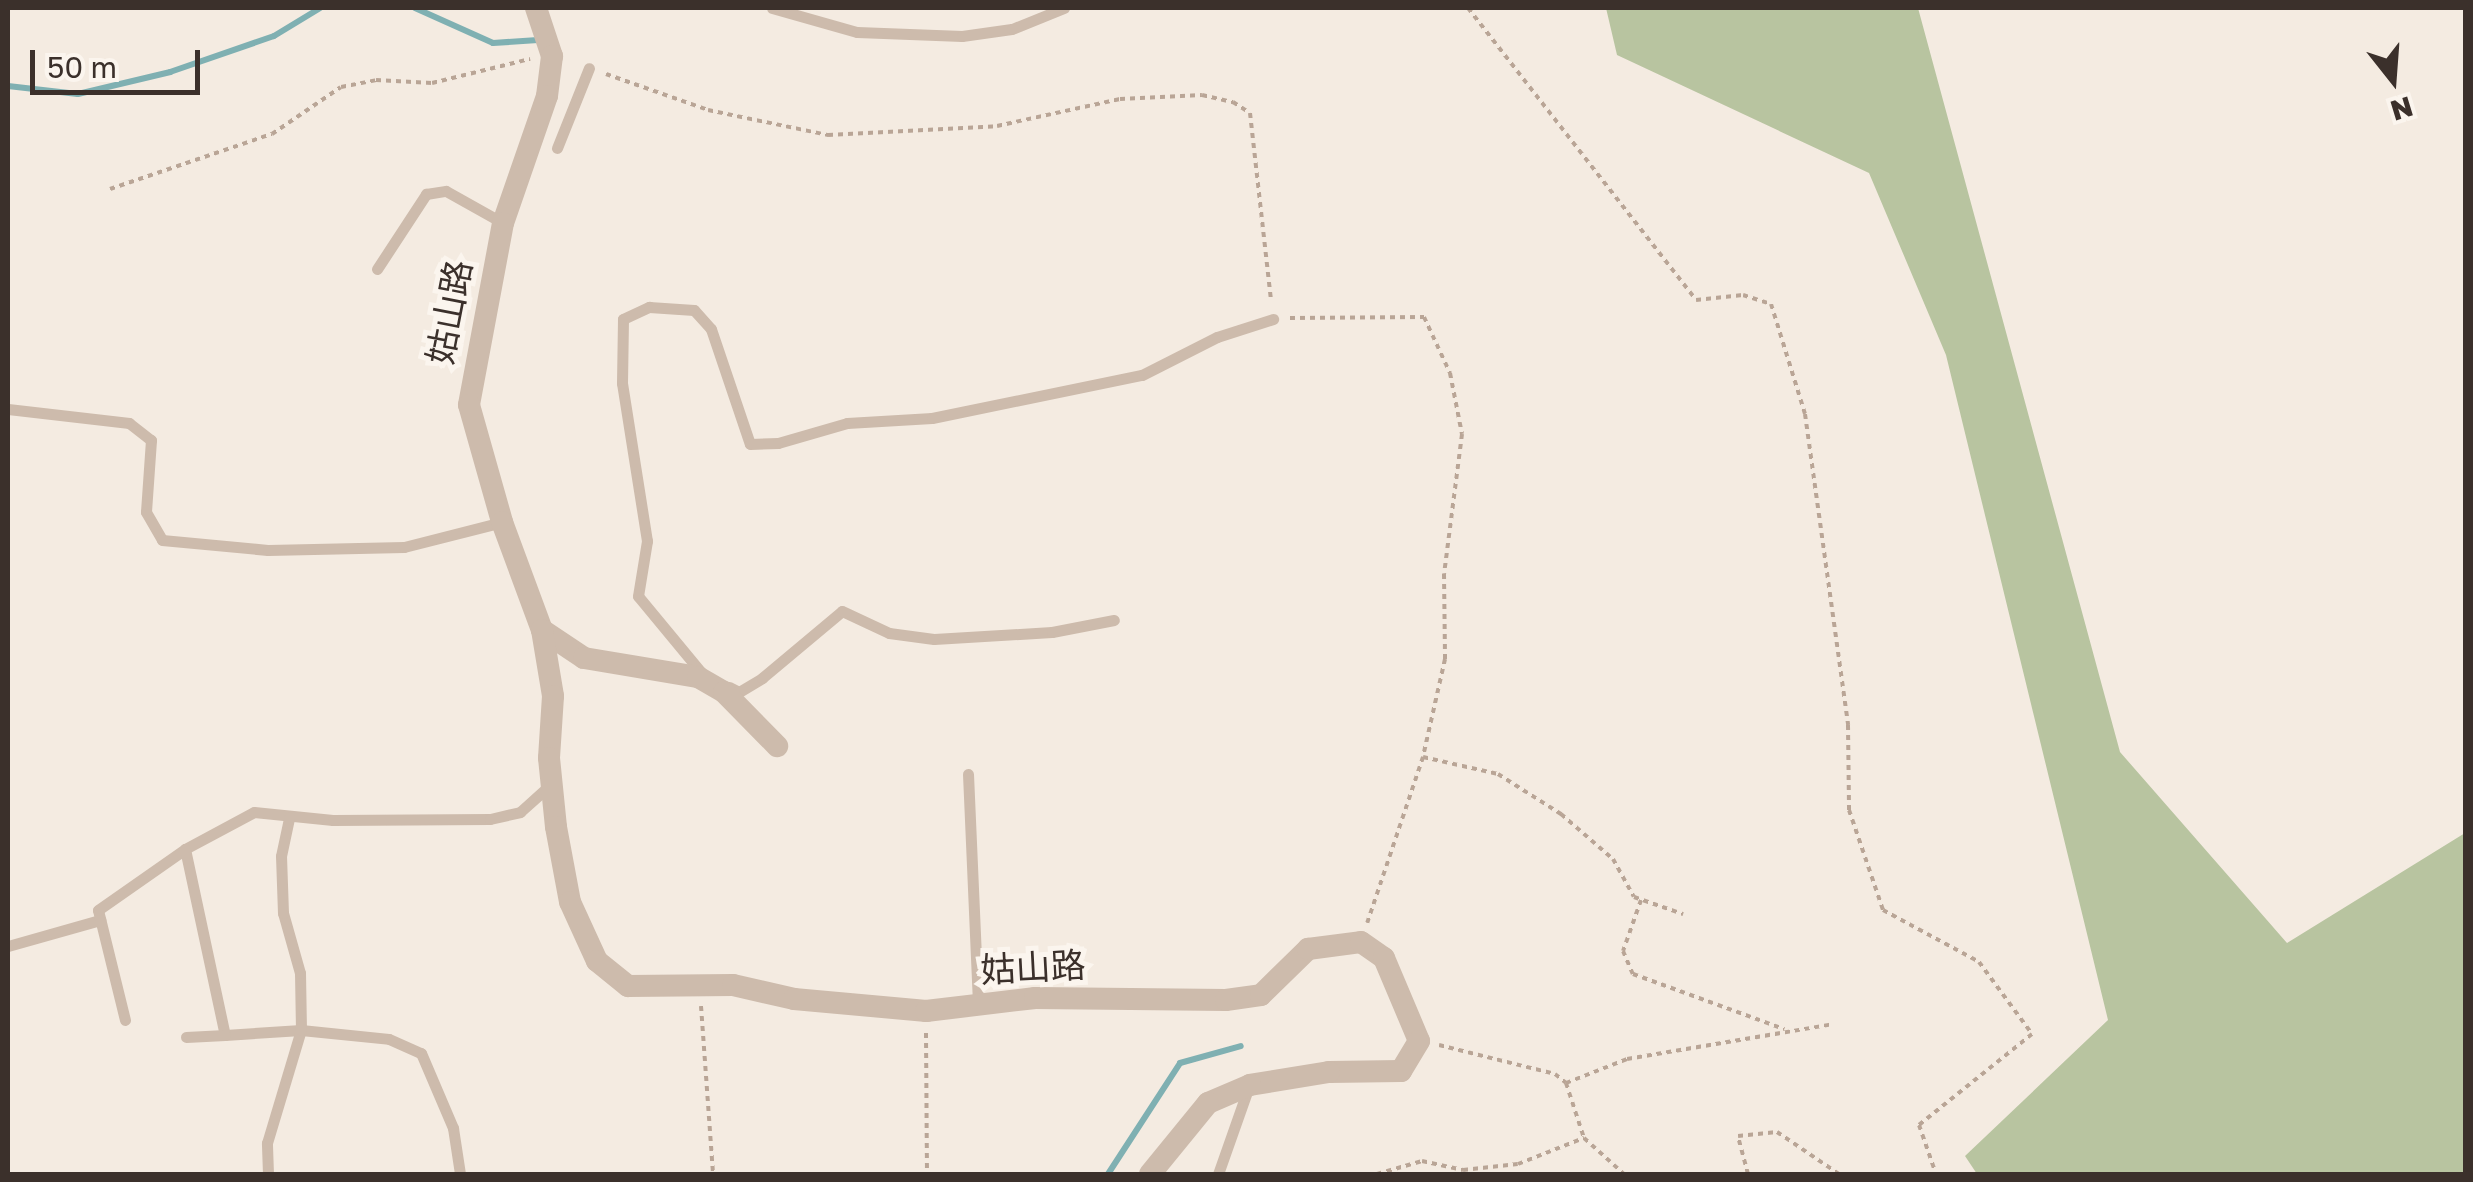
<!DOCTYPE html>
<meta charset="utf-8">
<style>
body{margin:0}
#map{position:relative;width:2473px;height:1182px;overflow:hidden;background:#f4ebe1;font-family:"Golos Text","Noto Sans TC",sans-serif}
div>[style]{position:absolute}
.green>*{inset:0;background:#b8c4a0}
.stream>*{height:6px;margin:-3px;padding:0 3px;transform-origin:3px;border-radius:3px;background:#7fb0b2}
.path>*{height:4px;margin-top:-2px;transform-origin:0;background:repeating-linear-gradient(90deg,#b9a596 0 5px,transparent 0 10px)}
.service>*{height:11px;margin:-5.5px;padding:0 5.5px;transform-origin:5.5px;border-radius:5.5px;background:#cdbbac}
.minor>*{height:22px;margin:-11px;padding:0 11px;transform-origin:11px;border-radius:11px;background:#cdbbac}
span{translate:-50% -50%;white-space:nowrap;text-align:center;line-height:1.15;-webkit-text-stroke:10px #fbf5ee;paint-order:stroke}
.street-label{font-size:35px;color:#3b302b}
.frame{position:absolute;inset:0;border:10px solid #3b302b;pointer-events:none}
.north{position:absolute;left:2343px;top:30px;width:100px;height:100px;-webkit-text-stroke:8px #fbf5ee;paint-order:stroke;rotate:163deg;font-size:28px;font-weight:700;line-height:40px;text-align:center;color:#3b302b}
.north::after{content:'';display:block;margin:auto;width:35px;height:45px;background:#3b302b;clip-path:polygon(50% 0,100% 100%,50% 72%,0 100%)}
.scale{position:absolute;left:30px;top:50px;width:170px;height:45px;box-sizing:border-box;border:5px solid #3b302b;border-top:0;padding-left:12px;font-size:30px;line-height:35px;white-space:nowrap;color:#3b302b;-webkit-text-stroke:8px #fbf5ee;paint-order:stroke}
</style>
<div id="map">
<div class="green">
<div style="clip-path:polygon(1606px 8px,1918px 8px,2120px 752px,2287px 943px,2465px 833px,2465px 1174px,1977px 1174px,1965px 1156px,2108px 1020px,1946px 355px,1869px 173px,1617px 55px)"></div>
</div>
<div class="stream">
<div style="left:415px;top:8px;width:85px;rotate:24.2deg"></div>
<div style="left:493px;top:43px;width:45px;rotate:-3.8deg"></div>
<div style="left:8px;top:86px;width:70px;rotate:6.5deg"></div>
<div style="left:78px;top:94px;width:95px;rotate:-13.4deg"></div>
<div style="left:170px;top:72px;width:110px;rotate:-19.1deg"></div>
<div style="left:274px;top:36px;width:54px;rotate:-31.3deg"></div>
<div style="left:1108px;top:1174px;width:132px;rotate:-57deg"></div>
<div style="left:1180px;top:1063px;width:63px;rotate:-15.6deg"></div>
</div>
<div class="path">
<div style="left:1468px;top:8px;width:370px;rotate:52deg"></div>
<div style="left:1696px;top:300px;width:47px;rotate:-6.1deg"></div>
<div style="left:1743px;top:295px;width:29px;rotate:18deg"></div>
<div style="left:1771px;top:304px;width:115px;rotate:72.8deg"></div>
<div style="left:1805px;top:414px;width:314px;rotate:82.1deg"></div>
<div style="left:1848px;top:725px;width:85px;rotate:89.3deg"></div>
<div style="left:1849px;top:810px;width:106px;rotate:71.2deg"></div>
<div style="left:1883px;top:910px;width:109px;rotate:28.4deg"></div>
<div style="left:1979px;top:962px;width:89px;rotate:53.6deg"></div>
<div style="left:2032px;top:1034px;width:145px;rotate:141.2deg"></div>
<div style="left:1919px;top:1125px;width:52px;rotate:70.9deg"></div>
<div style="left:606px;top:74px;width:108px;rotate:19.4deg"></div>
<div style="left:708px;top:110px;width:123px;rotate:11.8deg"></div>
<div style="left:828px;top:135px;width:169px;rotate:-3deg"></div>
<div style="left:997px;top:126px;width:126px;rotate:-12.4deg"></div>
<div style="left:1120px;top:99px;width:82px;rotate:-2.8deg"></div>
<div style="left:1202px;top:95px;width:32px;rotate:13deg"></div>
<div style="left:1233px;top:102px;width:20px;rotate:33deg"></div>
<div style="left:1250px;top:113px;width:189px;rotate:83.6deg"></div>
<div style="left:110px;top:189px;width:171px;rotate:-18.8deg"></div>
<div style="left:272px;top:134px;width:83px;rotate:-34.3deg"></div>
<div style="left:341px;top:87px;width:36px;rotate:-11deg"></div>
<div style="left:376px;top:80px;width:56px;rotate:3.1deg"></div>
<div style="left:432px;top:83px;width:101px;rotate:-13.8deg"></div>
<div style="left:1290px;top:318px;width:134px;rotate:-0.4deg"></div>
<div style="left:1424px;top:317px;width:62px;rotate:65.1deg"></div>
<div style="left:1450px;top:373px;width:62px;rotate:78.9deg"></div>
<div style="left:1462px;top:434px;width:141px;rotate:97.3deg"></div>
<div style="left:1444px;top:574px;width:85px;rotate:89.3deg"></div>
<div style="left:1445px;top:659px;width:100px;rotate:102.7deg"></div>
<div style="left:1423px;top:757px;width:175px;rotate:108.6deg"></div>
<div style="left:1423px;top:757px;width:77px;rotate:12.8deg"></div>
<div style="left:1498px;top:774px;width:75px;rotate:32.4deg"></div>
<div style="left:1561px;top:814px;width:69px;rotate:40.9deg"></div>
<div style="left:1613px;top:859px;width:43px;rotate:61.1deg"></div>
<div style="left:1634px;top:897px;width:52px;rotate:19.1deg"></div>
<div style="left:1641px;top:900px;width:54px;rotate:109.4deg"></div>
<div style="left:1623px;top:951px;width:25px;rotate:67deg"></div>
<div style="left:1633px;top:974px;width:161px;rotate:20deg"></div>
<div style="left:701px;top:1006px;width:168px;rotate:85.9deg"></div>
<div style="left:926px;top:1033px;width:135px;rotate:89.6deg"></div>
<div style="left:1439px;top:1045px;width:120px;rotate:14deg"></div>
<div style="left:1555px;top:1074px;width:14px;rotate:39deg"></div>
<div style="left:1566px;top:1083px;width:58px;rotate:71.9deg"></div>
<div style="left:1584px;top:1138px;width:54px;rotate:42deg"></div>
<div style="left:1566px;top:1083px;width:66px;rotate:-21.5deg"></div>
<div style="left:1627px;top:1059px;width:209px;rotate:-9.6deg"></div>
<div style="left:1377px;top:1174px;width:47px;rotate:-16.1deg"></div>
<div style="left:1422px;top:1161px;width:42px;rotate:12.4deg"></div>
<div style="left:1463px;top:1170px;width:55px;rotate:-6.2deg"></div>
<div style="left:1518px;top:1164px;width:71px;rotate:-21.5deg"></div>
<div style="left:1748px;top:1174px;width:39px;rotate:-105deg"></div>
<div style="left:1738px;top:1136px;width:39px;rotate:-6deg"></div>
<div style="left:1777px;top:1132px;width:75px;rotate:34.1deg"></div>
</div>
<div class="service">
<div style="left:772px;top:8px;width:88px;rotate:15.8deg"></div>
<div style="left:857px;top:32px;width:105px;rotate:2.2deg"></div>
<div style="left:962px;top:36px;width:50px;rotate:-8deg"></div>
<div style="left:1012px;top:29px;width:56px;rotate:-22deg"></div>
<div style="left:557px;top:148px;width:86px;rotate:-68.2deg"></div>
<div style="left:377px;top:269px;width:90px;rotate:-56.8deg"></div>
<div style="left:426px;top:194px;width:20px;rotate:-9deg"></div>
<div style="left:446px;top:191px;width:65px;rotate:29.3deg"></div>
<div style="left:8px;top:409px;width:122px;rotate:6.6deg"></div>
<div style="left:129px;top:423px;width:28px;rotate:38deg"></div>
<div style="left:151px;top:440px;width:72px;rotate:94deg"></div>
<div style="left:146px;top:512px;width:32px;rotate:60deg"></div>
<div style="left:162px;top:540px;width:106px;rotate:5.4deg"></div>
<div style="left:268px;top:550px;width:136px;rotate:-1.3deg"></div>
<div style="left:404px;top:547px;width:101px;rotate:-14.3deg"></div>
<div style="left:700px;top:671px;width:97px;rotate:-129.6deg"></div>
<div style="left:638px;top:596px;width:56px;rotate:-80.7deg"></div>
<div style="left:647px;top:541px;width:160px;rotate:-99deg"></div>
<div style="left:622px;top:383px;width:64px;rotate:-89.1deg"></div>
<div style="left:623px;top:319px;width:29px;rotate:-25deg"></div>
<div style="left:649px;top:307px;width:45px;rotate:3.8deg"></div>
<div style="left:694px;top:310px;width:25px;rotate:48deg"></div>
<div style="left:711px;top:329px;width:121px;rotate:71.3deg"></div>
<div style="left:750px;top:444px;width:28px;rotate:-2deg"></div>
<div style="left:778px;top:443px;width:72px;rotate:-16.2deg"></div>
<div style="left:847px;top:423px;width:85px;rotate:-3.4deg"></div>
<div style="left:932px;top:418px;width:214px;rotate:-11.6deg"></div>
<div style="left:1142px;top:375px;width:84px;rotate:-26.9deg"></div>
<div style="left:1217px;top:337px;width:59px;rotate:-17.8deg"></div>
<div style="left:729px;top:687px;width:11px;rotate:27deg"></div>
<div style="left:739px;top:692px;width:27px;rotate:-31deg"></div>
<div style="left:762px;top:678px;width:104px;rotate:-39.9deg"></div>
<div style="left:842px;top:611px;width:52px;rotate:25.1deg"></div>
<div style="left:889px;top:633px;width:45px;rotate:7.6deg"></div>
<div style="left:934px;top:639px;width:118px;rotate:-3.4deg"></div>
<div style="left:1052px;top:632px;width:63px;rotate:-11deg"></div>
<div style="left:968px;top:774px;width:231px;rotate:87.5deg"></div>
<div style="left:185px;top:849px;width:78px;rotate:-28.2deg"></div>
<div style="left:254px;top:812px;width:79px;rotate:5.8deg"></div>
<div style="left:333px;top:820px;width:157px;rotate:-0.4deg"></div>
<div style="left:490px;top:819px;width:31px;rotate:-13deg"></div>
<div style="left:520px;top:812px;width:38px;rotate:-42deg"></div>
<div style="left:8px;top:946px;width:96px;rotate:-15.8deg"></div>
<div style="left:125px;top:1020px;width:113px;rotate:-103.8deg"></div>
<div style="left:98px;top:910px;width:106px;rotate:-35deg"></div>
<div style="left:185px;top:849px;width:190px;rotate:77.9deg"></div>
<div style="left:225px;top:1035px;width:76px;rotate:-3.8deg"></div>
<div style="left:301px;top:1030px;width:88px;rotate:5.8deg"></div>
<div style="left:389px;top:1039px;width:35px;rotate:24deg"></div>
<div style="left:421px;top:1053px;width:82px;rotate:66.9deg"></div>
<div style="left:453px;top:1128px;width:47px;rotate:81.3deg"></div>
<div style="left:186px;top:1037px;width:39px;rotate:-3deg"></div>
<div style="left:268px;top:1174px;width:31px;rotate:-92deg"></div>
<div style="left:267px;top:1143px;width:118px;rotate:-73.3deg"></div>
<div style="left:301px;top:1030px;width:57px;rotate:-91deg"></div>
<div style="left:300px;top:973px;width:62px;rotate:-105.8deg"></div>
<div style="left:283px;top:913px;width:57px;rotate:-92deg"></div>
<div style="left:281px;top:856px;width:39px;rotate:-78deg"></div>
<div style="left:1218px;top:1174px;width:90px;rotate:-70.6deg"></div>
</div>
<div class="minor">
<div style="left:536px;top:8px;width:51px;rotate:71.6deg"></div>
<div style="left:552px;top:56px;width:40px;rotate:97.1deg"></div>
<div style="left:547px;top:96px;width:134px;rotate:109.1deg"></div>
<div style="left:503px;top:223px;width:185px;rotate:100.6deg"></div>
<div style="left:469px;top:405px;width:122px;rotate:74.2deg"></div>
<div style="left:502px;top:522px;width:115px;rotate:69.7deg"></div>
<div style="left:542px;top:630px;width:50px;rotate:33.7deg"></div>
<div style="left:584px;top:658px;width:116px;rotate:9.5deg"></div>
<div style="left:698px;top:677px;width:30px;rotate:30deg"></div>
<div style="left:724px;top:692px;width:76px;rotate:45.5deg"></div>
<div style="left:542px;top:630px;width:67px;rotate:80.5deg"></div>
<div style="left:553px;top:696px;width:62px;rotate:93.7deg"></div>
<div style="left:549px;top:758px;width:69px;rotate:84.2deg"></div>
<div style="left:556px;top:827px;width:76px;rotate:79.4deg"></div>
<div style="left:570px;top:902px;width:65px;rotate:65.4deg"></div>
<div style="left:597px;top:961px;width:40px;rotate:39deg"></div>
<div style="left:628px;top:986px;width:105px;rotate:-0.5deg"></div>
<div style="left:733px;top:985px;width:63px;rotate:12.9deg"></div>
<div style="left:794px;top:999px;width:133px;rotate:5.2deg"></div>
<div style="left:926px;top:1011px;width:110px;rotate:-6.8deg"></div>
<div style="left:1035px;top:998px;width:191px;rotate:0.6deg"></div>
<div style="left:1226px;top:1000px;width:35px;rotate:-8deg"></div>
<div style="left:1261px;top:995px;width:66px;rotate:-44.4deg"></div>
<div style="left:1308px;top:949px;width:53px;rotate:-7.5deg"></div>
<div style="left:1361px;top:942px;width:28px;rotate:35deg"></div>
<div style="left:1384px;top:958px;width:90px;rotate:67.1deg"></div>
<div style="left:1419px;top:1041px;width:35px;rotate:121deg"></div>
<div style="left:1401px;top:1071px;width:72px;rotate:179.2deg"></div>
<div style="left:1329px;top:1072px;width:80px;rotate:170.7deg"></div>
<div style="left:1250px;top:1085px;width:46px;rotate:156.8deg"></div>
<div style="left:1208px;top:1103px;width:92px;rotate:129.2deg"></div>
</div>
<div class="street-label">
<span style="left:449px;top:312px;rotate:-79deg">姑山路</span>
<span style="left:1033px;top:967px;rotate:-3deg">姑山路</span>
</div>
<div class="frame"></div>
<div class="north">N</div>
<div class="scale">50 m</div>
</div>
